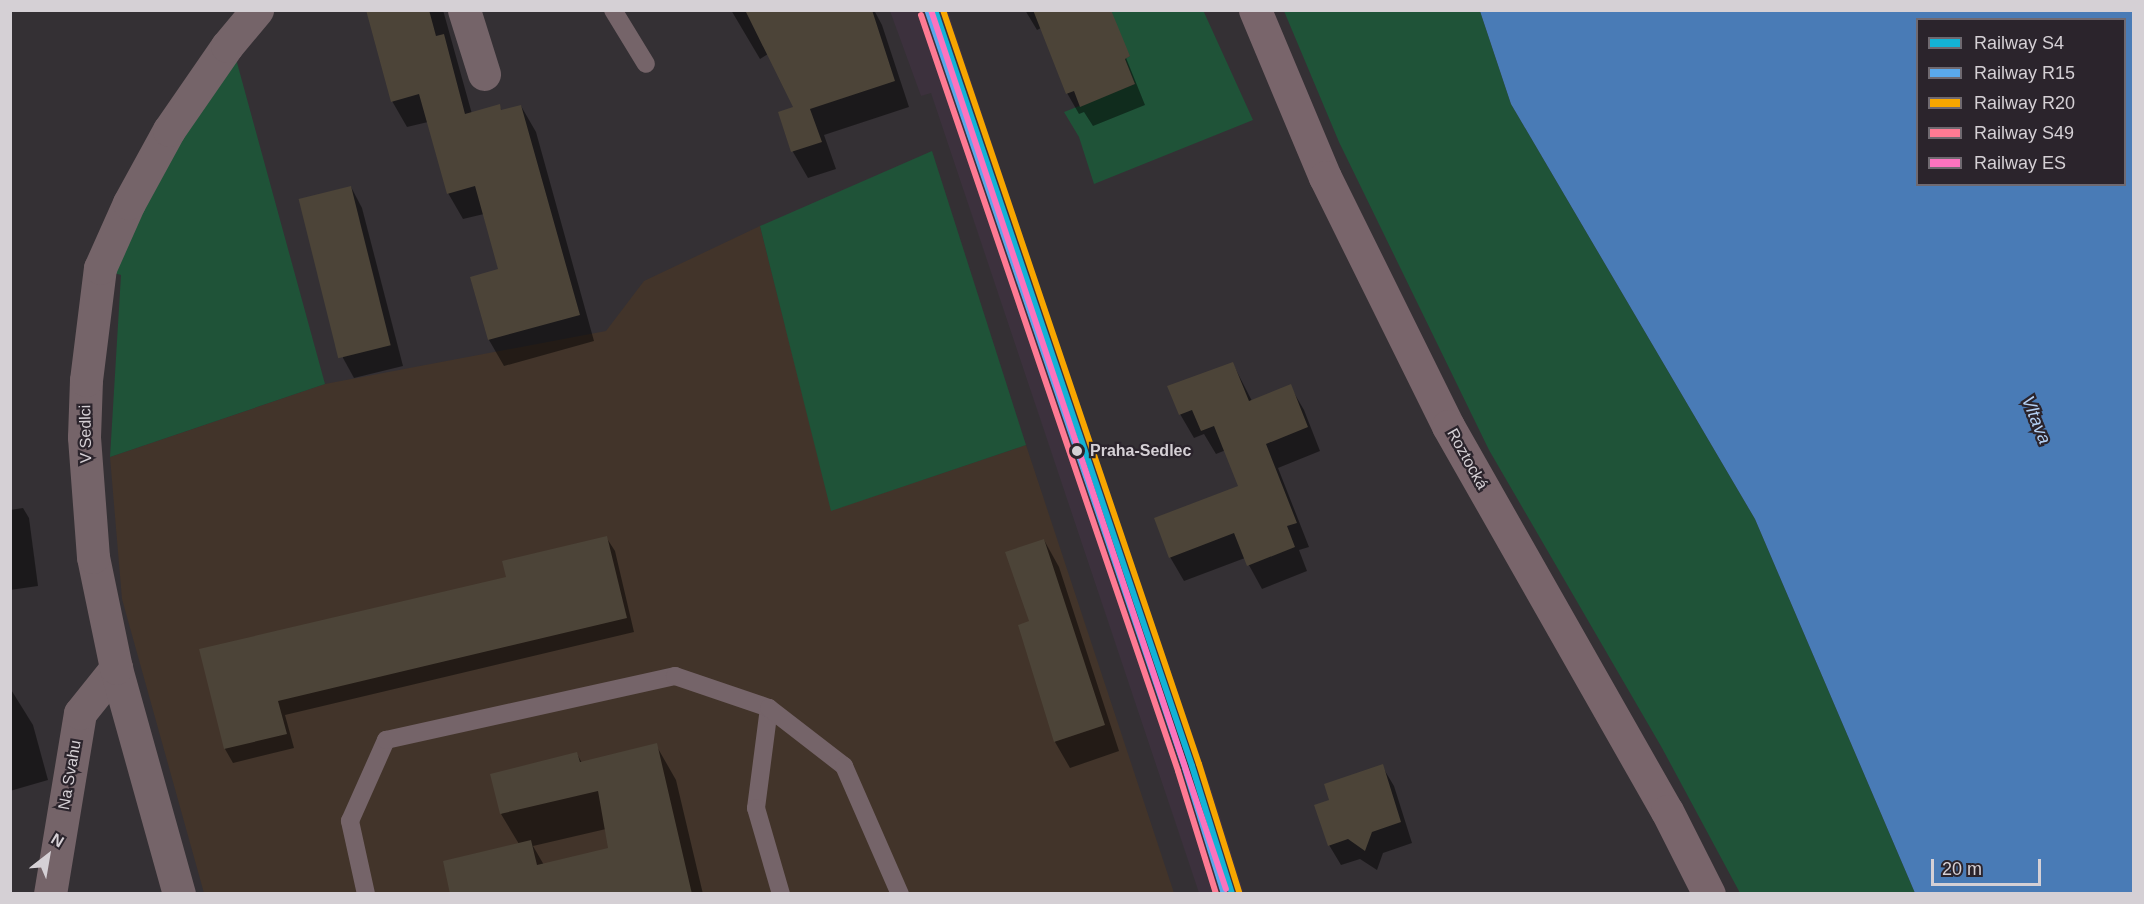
<!DOCTYPE html>
<meta charset="utf-8">
<style>
body{margin:0}
#map{position:relative;width:2144px;height:904px;overflow:hidden;background:#343034;font-family:Arial,sans-serif}
div>[style]{position:absolute}
.built>*{inset:0;background:#3c313d}
.industrial>*{inset:0;background:#42342a}
.green>*{inset:0;background:#1f5338}
.water>*{inset:0;background:#497bb6}
.shadow>*{inset:0;background:#0007}
.building>*{inset:0;background:#4c4438;transform-origin:0 0}
.service>*{height:18px;margin:-9px;padding:0 9px;transform-origin:9px;border-radius:9px;background:#756469}
.minor>*{height:33px;margin:-16.5px;padding:0 16.5px;transform-origin:16.5px;border-radius:16.5px;background:#756469}
.secondary>*{height:33px;margin:-16.5px;padding:0 16.5px;transform-origin:16.5px;border-radius:16.5px;background:#79656b}
.rail-1>*{height:6px;margin:-3px;padding:0 3px;transform-origin:3px;border-radius:3px;background:#13b2d5}
.rail-2>*{height:6px;margin:-3px;padding:0 3px;transform-origin:3px;border-radius:3px;background:#5aa8eb}
.rail-3>*{height:6px;margin:-3px;padding:0 3px;transform-origin:3px;border-radius:3px;background:#f7a600}
.rail-4>*{height:6px;margin:-3px;padding:0 3px;transform-origin:3px;border-radius:3px;background:#fe7a93}
.rail-5>*{height:6px;margin:-3px;padding:0 3px;transform-origin:3px;border-radius:3px;background:#fc73be}
.dots>*{width:16px;height:16px;translate:-50% -50%;box-sizing:border-box;border:3px solid #2b242c;border-radius:50%}
span{translate:-50% -50%;white-space:nowrap;text-align:center;line-height:1.15;-webkit-text-stroke:4.5px #2b242c;paint-order:stroke}
.street-label{font-size:16px;color:#d5d0d5}
.stop-label{font-size:16px;color:#d5d0d5;font-weight:700}
.left{translate:0 -50%;text-align:left}
.water-label{font-size:18px;color:#b4d1f5;font-style:italic}
.frame{position:absolute;inset:0;border:12px solid #d5d0d5;pointer-events:none}
.legend{position:absolute;left:1916px;top:18px;width:210px;height:168px;box-sizing:border-box;background:#2b242c;border:2px solid #6f6970;margin:0;padding:8px 10px;list-style:none;font-size:18px;color:#d5d0d5}
.legend li{display:flex;align-items:center;gap:12px;height:30px}
.legend b{width:30px;border:2px solid #6f6970}
.north{position:absolute;left:18px;top:826px;width:60px;height:60px;-webkit-text-stroke:4px #2b242c;paint-order:stroke;rotate:31deg;font-size:16px;font-weight:700;line-height:24px;text-align:center;color:#d5d0d5}
.north::after{content:'';display:block;margin:auto;width:21px;height:27px;background:#d5d0d5;clip-path:polygon(50% 0,100% 100%,50% 72%,0 100%)}
.scale{position:absolute;left:1931px;top:859px;width:110px;height:27px;box-sizing:border-box;border:3px solid #d5d0d5;border-top:0;padding-left:8px;font-size:18px;line-height:21px;white-space:nowrap;color:#d5d0d5;-webkit-text-stroke:4px #2b242c;paint-order:stroke}
</style>
<div id="map">
<div class="built">
<div style="clip-path:polygon(890px 11px,948px 11px,1082px 414px,1213px 794px,1244px 893px,1199px 893px,931px 93px,921px 96px)"></div>
</div>
<div class="industrial">
<div style="clip-path:polygon(760px 226px,832px 510px,1026px 445px,1174px 893px,204px 893px,122px 599px,110px 457px,325px 384px,606px 331px,644px 281px)"></div>
</div>
<div class="green">
<div style="clip-path:polygon(1203px 10px,1253px 120px,1094px 184px,1079px 137px,1064px 112px,1135px 84px,1125px 59px,1130px 56px,1105px 11px)"></div>
<div style="clip-path:polygon(1284px 11px,1480px 11px,1511px 104px,1755px 519px,1915px 893px,1740px 893px,1662px 748px,1489px 450px,1339px 142px)"></div>
<div style="clip-path:polygon(236px 59px,325px 384px,110px 457px,121px 275px,111px 272px,185px 129px)"></div>
<div style="clip-path:polygon(932px 151px,1026px 445px,831px 511px,760px 226px)"></div>
</div>
<div class="water">
<div style="clip-path:polygon(evenodd,1480px 11px,2133px 11px,2133px 893px,1915px 893px,1755px 519px,1511px 104px,1480px 11px,1918px 20px,2124px 20px,2124px 184px,1918px 184px,1918px 20px)"></div>
</div>
<div class="shadow">
<div style="clip-path:polygon(368px 10px,443px 10px,472px 114px,499px 106px,502px 111px,521px 106px,536px 132px,594px 341px,504px 366px,489px 340px,472px 278px,500px 271px,484px 214px,463px 219px,448px 193px,428px 122px,407px 127px,392px 101px)"></div>
<div style="clip-path:polygon(731px 10px,874px 10px,882px 25px,909px 107px,824px 135px,836px 169px,808px 178px,793px 152px,780px 113px,795px 108px,768px 54px,760px 59px)"></div>
<div style="clip-path:polygon(1025px 10px,1100px 10px,1116px 33px,1145px 105px,1093px 126px,1084px 112px,1079px 114px,1067px 93px,1041px 28px,1037px 30px)"></div>
<div style="clip-path:polygon(351px 187px,362px 208px,403px 366px,354px 378px,343px 358px)"></div>
<div style="clip-path:polygon(1233px 364px,1252px 401px,1290px 386px,1304px 410px,1320px 451px,1278px 468px,1309px 547px,1299px 550px,1307px 571px,1262px 589px,1245px 558px,1184px 581px,1170px 557px,1240px 486px,1226px 450px,1216px 454px,1204px 434px,1194px 438px,1180px 414px)"></div>
<div style="clip-path:polygon(23px 508px,29px 518px,38px 586px,10px 590px,10px 510px)"></div>
<div style="clip-path:polygon(606px 537px,615px 551px,634px 632px,285px 715px,294px 748px,233px 763px,225px 749px,201px 650px,507px 578px)"></div>
<div style="clip-path:polygon(1044px 540px,1059px 567px,1119px 751px,1070px 768px,1055px 742px,1019px 625px,1031px 622px)"></div>
<div style="clip-path:polygon(10px 688px,33px 725px,48px 780px,10px 791px)"></div>
<div style="clip-path:polygon(evenodd,656px 745px,676px 780px,703px 894px,451px 894px,519px 844px,501px 814px,577px 754px,582px 763px,656px 745px,606px 829px,610px 850px,544px 865px,533px 846px,606px 829px)"></div>
<div style="clip-path:polygon(1382px 766px,1394px 786px,1412px 843px,1383px 853px,1377px 870px,1360px 859px,1341px 865px,1329px 845px)"></div>
</div>
<div class="building">
<div style="clip-path:polygon(366px 10px,429px 10px,436px 36px,444px 34px,465px 114px,500px 104px,501px 110px,521px 105px,580px 315px,488px 340px,470px 277px,498px 269px,475px 186px,447px 194px,419px 94px,391px 102px)"></div>
<div style="clip-path:polygon(745px 10px,872px 10px,895px 81px,810px 109px,822px 142px,791px 152px,778px 112px,793px 107px)"></div>
<div style="clip-path:polygon(1033px 10px,1111px 10px,1130px 56px,1125px 59px,1135px 84px,1080px 107px,1074px 91px,1066px 94px)"></div>
<div style="left:351px;top:186px;width:164px;height:54px;rotate:76deg"></div>
<div style="clip-path:polygon(1233px 362px,1249px 401px,1291px 384px,1308px 427px,1266px 444px,1297px 523px,1287px 526px,1295px 547px,1247px 566px,1234px 533px,1169px 558px,1154px 518px,1238px 486px,1214px 426px,1201px 431px,1192px 410px,1179px 415px,1167px 386px)"></div>
<div style="clip-path:polygon(607px 536px,627px 618px,278px 701px,287px 734px,224px 749px,199px 649px,506px 577px,502px 561px)"></div>
<div style="clip-path:polygon(1044px 539px,1105px 725px,1054px 742px,1018px 625px,1029px 621px,1005px 552px)"></div>
<div style="clip-path:polygon(657px 743px,692px 894px,450px 894px,443px 861px,531px 840px,537px 865px,608px 848px,598px 791px,500px 814px,490px 774px,577px 752px,580px 762px)"></div>
<div style="clip-path:polygon(1383px 764px,1401px 822px,1372px 832px,1365px 851px,1348px 839px,1328px 846px,1314px 805px,1329px 800px,1324px 784px)"></div>
</div>
<div class="service">
<div style="left:613px;top:10px;width:63px;rotate:58.6deg"></div>
<div style="left:769px;top:708px;width:101px;rotate:97.4deg"></div>
<div style="left:756px;top:808px;width:90px;rotate:73.8deg"></div>
<div style="left:366px;top:894px;width:75px;rotate:-102.4deg"></div>
<div style="left:350px;top:821px;width:89px;rotate:-66deg"></div>
<div style="left:386px;top:740px;width:296px;rotate:-12.5deg"></div>
<div style="left:675px;top:676px;width:99px;rotate:18.8deg"></div>
<div style="left:769px;top:708px;width:95px;rotate:37.7deg"></div>
<div style="left:844px;top:766px;width:140px;rotate:66.4deg"></div>
</div>
<div class="minor">
<div style="left:464px;top:10px;width:67px;rotate:72.6deg"></div>
<div style="left:50px;top:894px;width:183px;rotate:-80.6deg"></div>
<div style="left:80px;top:713px;width:58px;rotate:-51.3deg"></div>
<div style="left:179px;top:894px;width:235px;rotate:-105.6deg"></div>
<div style="left:116px;top:668px;width:113px;rotate:-101.7deg"></div>
<div style="left:93px;top:557px;width:120px;rotate:-94.3deg"></div>
<div style="left:84px;top:437px;width:57px;rotate:-88deg"></div>
<div style="left:86px;top:380px;width:113px;rotate:-82.9deg"></div>
<div style="left:100px;top:268px;width:71px;rotate:-66deg"></div>
<div style="left:129px;top:203px;width:83px;rotate:-61.3deg"></div>
<div style="left:169px;top:130px;width:102px;rotate:-55.4deg"></div>
<div style="left:227px;top:46px;width:47px;rotate:-50.2deg"></div>
</div>
<div class="secondary">
<div style="left:1255px;top:10px;width:181px;rotate:67.3deg"></div>
<div style="left:1325px;top:177px;width:278px;rotate:63.7deg"></div>
<div style="left:1448px;top:426px;width:443px;rotate:60.4deg"></div>
<div style="left:1667px;top:811px;width:93px;rotate:63.2deg"></div>
</div>
<div class="rail-1">
<div style="left:935px;top:10px;width:798px;rotate:71.22deg"></div>
<div style="left:1192px;top:766px;width:134px;rotate:72.6deg"></div>
</div>
<div class="rail-2">
<div style="left:928px;top:12px;width:798px;rotate:71.22deg"></div>
<div style="left:1185px;top:768px;width:132px;rotate:72.8deg"></div>
</div>
<div class="rail-3">
<div style="left:943px;top:10px;width:796px;rotate:71.25deg"></div>
<div style="left:1199px;top:764px;width:134px;rotate:72.6deg"></div>
</div>
<div class="rail-4">
<div style="left:921px;top:15px;width:798px;rotate:71.22deg"></div>
<div style="left:1178px;top:771px;width:129px;rotate:72.8deg"></div>
</div>
<div class="rail-5">
<div style="left:931px;top:10px;width:927px;rotate:71.45deg"></div>
</div>
<div class="dots">
<div style="left:1077px;top:451px;background:#d5d0d5"></div>
</div>
<div class="street-label">
<span style="left:86px;top:434px;rotate:-91deg">V Sedlci</span>
<span style="left:1467px;top:459px;rotate:61deg">Roztocká</span>
<span style="left:70px;top:775px;rotate:-80deg">Na Svahu</span>
</div>
<div class="stop-label">
<span class="left" style="left:1090px;top:451px">Praha-Sedlec</span>
</div>
<div class="water-label">
<span style="left:2036px;top:420px;rotate:68deg">Vltava</span>
</div>
<div class="frame"></div>
<ul class="legend">
<li><b style="height:8px;background:#13b2d5"></b>Railway S4</li>
<li><b style="height:8px;background:#5aa8eb"></b>Railway R15</li>
<li><b style="height:8px;background:#f7a600"></b>Railway R20</li>
<li><b style="height:8px;background:#fe7a93"></b>Railway S49</li>
<li><b style="height:8px;background:#fc73be"></b>Railway ES</li>
</ul>
<div class="north">N</div>
<div class="scale">20 m</div>
</div>
